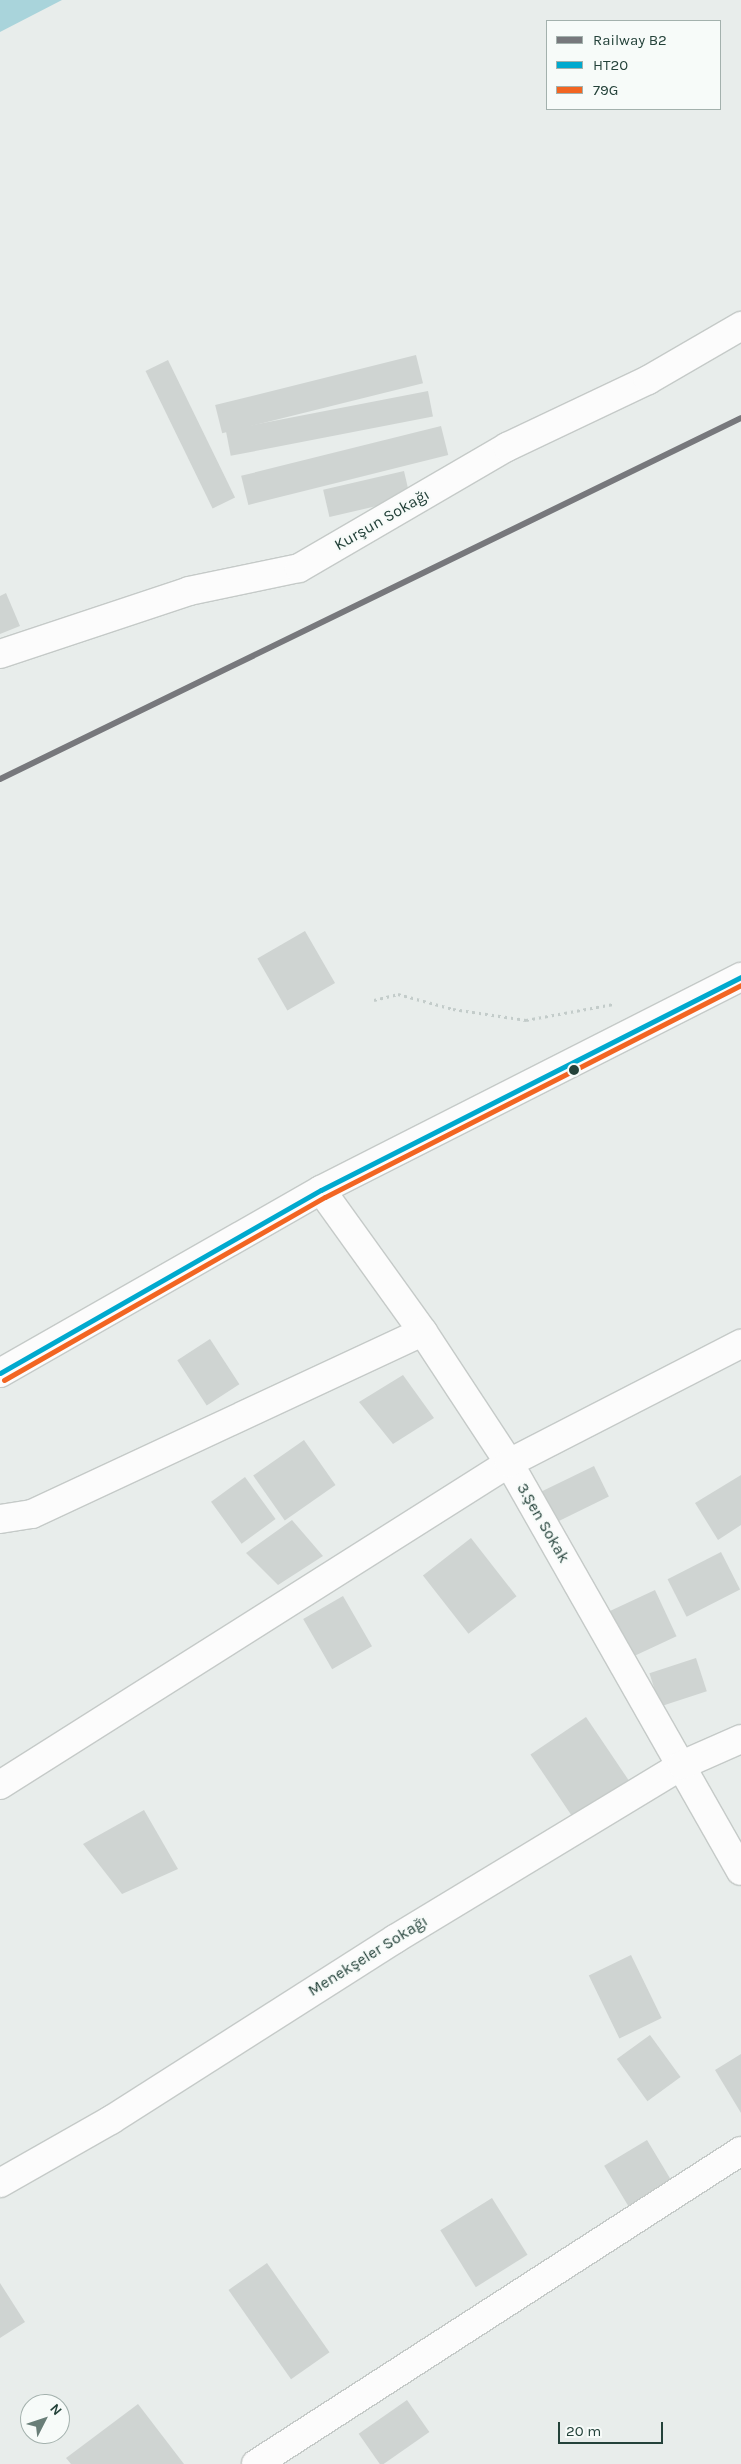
<!DOCTYPE html>
<meta charset="utf-8">
<style>
body{margin:0}
#map{position:relative;width:741px;height:2464px;overflow:hidden;background:#e8edeb;font-family:Karla,sans-serif}
div>[style]{position:absolute}
.water>*{inset:0;background:#a9d4db}
.building>*{inset:0;background:#cfd4d2;transform-origin:0 0}
.path>*{height:3px;margin-top:-1.5px;transform-origin:0;background:repeating-linear-gradient(90deg,#c3ccca 0 2.5px,transparent 0 6.5px)}
.roads{filter:drop-shadow(1px 0 #c5cac8) drop-shadow(-1px 0 #c5cac8) drop-shadow(0 1px #c5cac8) drop-shadow(0 -1px #c5cac8)}
.minor>*{height:28px;margin:-14px;padding:0 14px;transform-origin:14px;border-radius:14px;background:#fcfcfc}
.tertiary>*{height:28px;margin:-14px;padding:0 14px;transform-origin:14px;border-radius:14px;background:#fcfcfc}
.bus-1>*{height:5px;margin:-2.5px;padding:0 2.5px;transform-origin:2.5px;border-radius:2.5px;background:#00a9ce}
.bus-2>*{height:5px;margin:-2.5px;padding:0 2.5px;transform-origin:2.5px;border-radius:2.5px;background:#f26522}
.rail-1>*{height:6px;margin:-3px;padding:0 3px;transform-origin:3px;border-radius:3px;background:#77787c}
.dots>*{width:14px;height:14px;translate:-50% -50%;box-sizing:border-box;border:2px solid #f7fbf9;border-radius:50%}
span{translate:-50% -50%;white-space:nowrap;text-align:center;line-height:1.15;-webkit-text-stroke:4px #f7fbf9;paint-order:stroke}
.street-label{font-size:16px;color:#24423a}
.legend{position:absolute;left:546px;top:20px;width:175px;height:90px;box-sizing:border-box;background:#f7fbf9;border:1px solid #a3b1ad;margin:0;padding:6px 9px;list-style:none;font-size:15px;color:#24423a}
.legend li{display:flex;align-items:center;gap:10px;height:25px}
.legend b{width:25px;border:1px solid #a3b1ad}
.north{position:absolute;left:20px;top:2394px;width:50px;height:50px;box-sizing:border-box;background:#f7fbf9;border:1px solid #a3b1ad;border-radius:50%;rotate:49deg;font-size:14px;font-weight:700;line-height:20px;text-align:center;color:#24423a}
.north::after{content:'';display:block;margin:auto;width:18px;height:22px;background:#697e78;clip-path:polygon(50% 0,100% 100%,50% 72%,0 100%)}
.scale{position:absolute;left:558px;top:2422px;width:105px;height:22px;box-sizing:border-box;border:2px solid #24423a;border-top:0;padding-left:6px;font-size:15px;line-height:18px;white-space:nowrap;color:#24423a;-webkit-text-stroke:4px #f7fbf9;paint-order:stroke}
</style>
<div id="map">
<div class="water">
<div style="clip-path:polygon(0 0,62px 0,0 32px)"></div>
</div>
<div class="building">
<div style="left:416px;top:355px;width:29px;height:207px;rotate:76deg"></div>
<div style="left:168px;top:360px;width:153px;height:25px;rotate:64deg"></div>
<div style="left:428px;top:391px;width:26px;height:206px;rotate:79deg"></div>
<div style="left:441px;top:426px;width:30px;height:206px;rotate:76deg"></div>
<div style="left:404px;top:471px;width:28px;height:83px;rotate:77deg"></div>
<div style="clip-path:polygon(6px 593px,20px 626px,0 634px,0 596px)"></div>
<div style="left:305px;top:931px;width:60px;height:55px;rotate:60deg"></div>
<div style="left:210px;top:1339px;width:54px;height:39px;rotate:57deg"></div>
<div style="clip-path:polygon(403px 1375px,434px 1418px,393px 1444px,359px 1402px)"></div>
<div style="left:304px;top:1440px;width:55px;height:62px;rotate:55deg"></div>
<div style="left:594px;top:1466px;width:34px;height:63px;rotate:64deg"></div>
<div style="clip-path:polygon(741px 1475px,741px 1525px,718px 1540px,695px 1503px)"></div>
<div style="left:245px;top:1477px;width:52px;height:42px;rotate:54deg"></div>
<div style="clip-path:polygon(292px 1520px,323px 1556px,278px 1585px,246px 1553px)"></div>
<div style="left:471px;top:1538px;width:74px;height:61px;rotate:52deg"></div>
<div style="left:721px;top:1552px;width:42px;height:60px;rotate:63deg"></div>
<div style="left:655px;top:1590px;width:51px;height:55px;rotate:65deg"></div>
<div style="left:343px;top:1596px;width:58px;height:46px;rotate:60deg"></div>
<div style="left:696px;top:1658px;width:35px;height:49px;rotate:72deg"></div>
<div style="left:586px;top:1717px;width:79px;height:67px;rotate:56deg"></div>
<div style="clip-path:polygon(144px 1810px,178px 1869px,122px 1894px,83px 1844px)"></div>
<div style="left:631px;top:1955px;width:70px;height:47px;rotate:64deg"></div>
<div style="left:650px;top:2035px;width:52px;height:41px;rotate:54deg"></div>
<div style="clip-path:polygon(741px 2054px,741px 2113px,715px 2070px)"></div>
<div style="left:647px;top:2140px;width:49px;height:50px;rotate:59deg"></div>
<div style="left:492px;top:2198px;width:67px;height:61px;rotate:58deg"></div>
<div style="left:267px;top:2263px;width:109px;height:47px;rotate:55deg"></div>
<div style="clip-path:polygon(0 2283px,25px 2322px,0 2338px)"></div>
<div style="left:407px;top:2400px;width:39px;height:59px;rotate:55deg"></div>
<div style="clip-path:polygon(138px 2404px,184px 2464px,71px 2464px,66px 2458px)"></div>
</div>
<div class="path">
<div style="left:374px;top:1000px;width:25px;rotate:-14deg"></div>
<div style="left:398px;top:994px;width:57px;rotate:15.3deg"></div>
<div style="left:453px;top:1009px;width:74px;rotate:8.6deg"></div>
<div style="left:526px;top:1020px;width:89px;rotate:-10.3deg"></div>
</div>
<div class="roads">
<div class="minor">
<div style="left:0;top:654px;width:199px;rotate:-18.4deg"></div>
<div style="left:189px;top:591px;width:112px;rotate:-11.8deg"></div>
<div style="left:299px;top:568px;width:241px;rotate:-30.2deg"></div>
<div style="left:507px;top:447px;width:156px;rotate:-25.4deg"></div>
<div style="left:648px;top:380px;width:108px;rotate:-30.1deg"></div>
<div style="left:321px;top:1190px;width:175px;rotate:54.3deg"></div>
<div style="left:423px;top:1332px;width:157px;rotate:56.7deg"></div>
<div style="left:509px;top:1463px;width:469px;rotate:60.4deg"></div>
<div style="left:0;top:1519px;width:32px;rotate:-9deg"></div>
<div style="left:32px;top:1514px;width:431px;rotate:-25deg"></div>
<div style="left:0;top:1785px;width:602px;rotate:-32.32deg"></div>
<div style="left:509px;top:1463px;width:261px;rotate:-27.2deg"></div>
<div style="left:0;top:2183px;width:128px;rotate:-29.6deg"></div>
<div style="left:111px;top:2120px;width:337px;rotate:-32.5deg"></div>
<div style="left:395px;top:1939px;width:336px;rotate:-31.2deg"></div>
<div style="left:682px;top:1765px;width:64px;rotate:-23.8deg"></div>
<div style="left:256px;top:2464px;width:577px;rotate:-32.84deg"></div>
</div>
<div class="tertiary">
<div style="left:0;top:1373px;width:369px;rotate:-29.7deg"></div>
<div style="left:321px;top:1190px;width:471px;rotate:-26.9deg"></div>
</div>
</div>
<div class="bus-1">
<div style="left:0;top:1373px;width:369px;rotate:-29.7deg"></div>
<div style="left:321px;top:1190px;width:471px;rotate:-26.9deg"></div>
</div>
<div class="bus-2">
<div style="left:4px;top:1380px;width:369px;rotate:-29.7deg"></div>
<div style="left:325px;top:1197px;width:467px;rotate:-27deg"></div>
</div>
<div class="rail-1">
<div style="left:0;top:779px;width:824px;rotate:-25.97deg"></div>
</div>
<div class="dots">
<div style="left:574px;top:1070px;background:#24423a"></div>
</div>
<div class="street-label">
<span style="left:382px;top:520px;rotate:-30deg">Kurşun Sokağı</span>
<span style="left:543px;top:1523px;rotate:60deg">3.Şen Sokak</span>
<span style="left:368px;top:1956px;rotate:-32deg">Menekşeler Sokağı</span>
</div>
<ul class="legend">
<li><b style="height:6px;background:#77787c"></b>Railway B2</li>
<li><b style="height:6px;background:#00a9ce"></b>HT20</li>
<li><b style="height:6px;background:#f26522"></b>79G</li>
</ul>
<div class="north">N</div>
<div class="scale">20 m</div>
</div>
